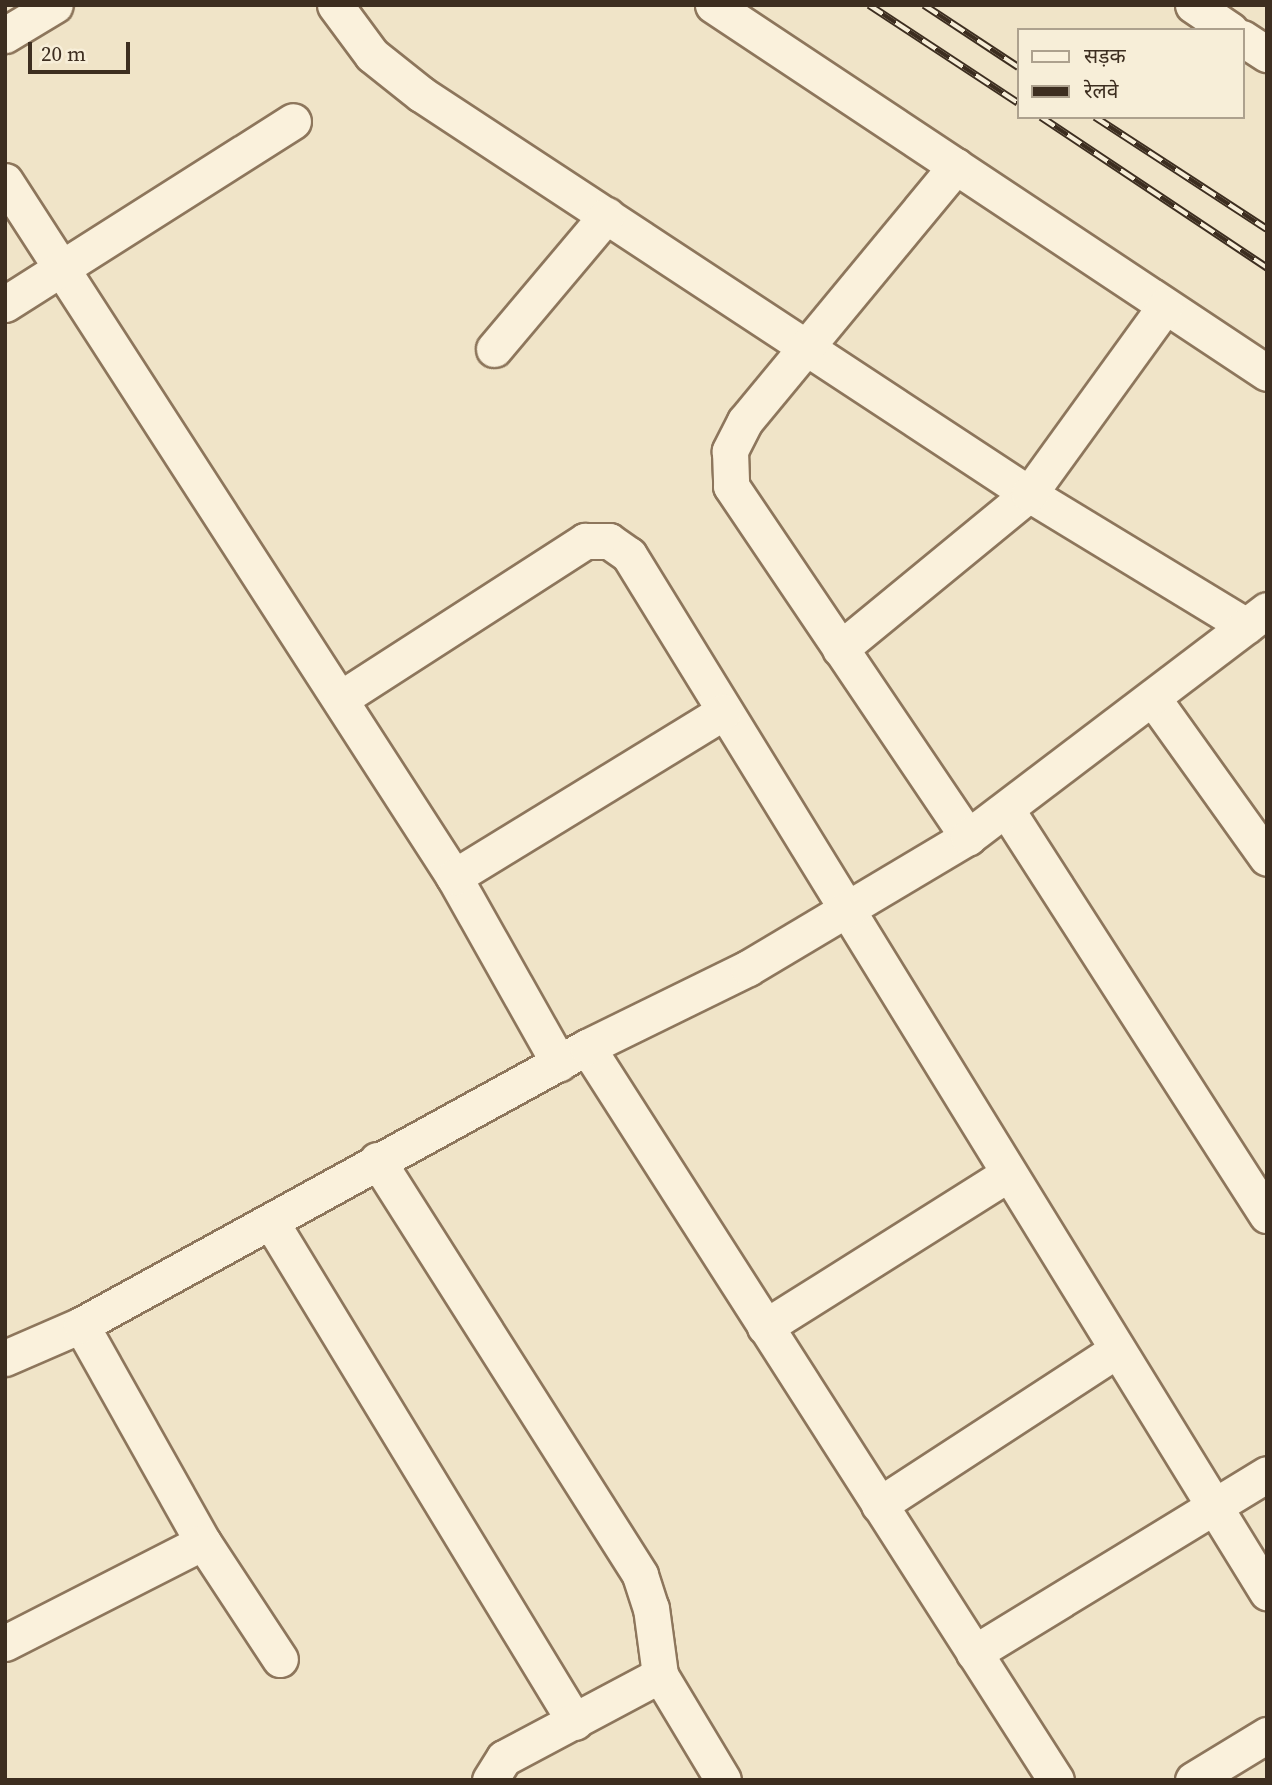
<!DOCTYPE html>
<meta charset="utf-8">
<style>
body{margin:0}
#map{position:relative;width:1272px;height:1785px;overflow:hidden;background:#f0e4c8;font-family:"Source Serif 4","Noto Sans Devanagari",serif}
div>[style]{position:absolute}
.roads{filter:drop-shadow(2px 0 #8d765c) drop-shadow(-2px 0 #8d765c) drop-shadow(0 2px #8d765c) drop-shadow(0 -2px #8d765c)}
.minor>*{height:35px;margin:-17.5px;padding:0 17.5px;transform-origin:17.5px;border-radius:17.5px;background:#faf1dc}
.rail>*{height:8px;margin-top:-4px;transform-origin:0;background:repeating-linear-gradient(90deg,#f7eed8 0 16px,#3d2e20 0 32px);box-sizing:border-box;border-block:2px solid #3d2e20}
span{translate:-50% -50%;white-space:nowrap;text-align:center;line-height:1.15;-webkit-text-stroke:6px #f7eed8;paint-order:stroke}
.frame{position:absolute;inset:0;border:7px solid #3d2e20;pointer-events:none}
.legend{position:absolute;left:1017px;top:28px;width:228px;height:91px;box-sizing:border-box;background:#f7eed8;border:2px solid #ada18e;margin:0;padding:9px 12px;list-style:none;font-size:21px;color:#3d2e20}
.legend li{display:flex;align-items:center;gap:14px;height:35px}
.legend b{width:35px;border:2px solid #ada18e}
.scale{position:absolute;left:28px;top:42px;width:102px;height:32px;box-sizing:border-box;border:4px solid #3d2e20;border-top:0;padding-left:9px;font-size:21px;line-height:24px;white-space:nowrap;color:#3d2e20;-webkit-text-stroke:5px #f7eed8;paint-order:stroke}
</style>
<div id="map">
<div class="roads">
<div class="minor">
<div style="left:335px;top:5px;width:62px;rotate:53.5deg"></div>
<div style="left:372px;top:55px;width:63px;rotate:38.5deg"></div>
<div style="left:421px;top:94px;width:728px;rotate:33.34deg"></div>
<div style="left:1029px;top:494px;width:254px;rotate:31.3deg"></div>
<div style="left:713px;top:5px;width:665px;rotate:33.59deg"></div>
<div style="left:1193px;top:5px;width:45px;rotate:34deg"></div>
<div style="left:5px;top:35px;width:58px;rotate:-31deg"></div>
<div style="left:1242px;top:38px;width:30px;rotate:33deg"></div>
<div style="left:956px;top:166px;width:331px;rotate:129.6deg"></div>
<div style="left:745px;top:421px;width:34px;rotate:117deg"></div>
<div style="left:730px;top:451px;width:35px;rotate:88deg"></div>
<div style="left:731px;top:486px;width:424px;rotate:56deg"></div>
<div style="left:5px;top:181px;width:828px;rotate:57.17deg"></div>
<div style="left:454px;top:877px;width:214px;rotate:60.6deg"></div>
<div style="left:5px;top:304px;width:341px;rotate:-32.4deg"></div>
<div style="left:494px;top:349px;width:175px;rotate:-49.9deg"></div>
<div style="left:840px;top:649px;width:244px;rotate:-39.4deg"></div>
<div style="left:1029px;top:494px;width:232px;rotate:-54.1deg"></div>
<div style="left:340px;top:699px;width:292px;rotate:-32.8deg"></div>
<div style="left:585px;top:541px;width:24px"></div>
<div style="left:609px;top:541px;width:24px;rotate:35deg"></div>
<div style="left:629px;top:555px;width:1218px;rotate:58.4deg"></div>
<div style="left:1154px;top:700px;width:194px;rotate:54.4deg"></div>
<div style="left:1008px;top:812px;width:479px;rotate:57.3deg"></div>
<div style="left:454px;top:877px;width:316px;rotate:-31.5deg"></div>
<div style="left:587px;top:1047px;width:870px;rotate:57.39deg"></div>
<div style="left:377px;top:1160px;width:491px;rotate:57.6deg"></div>
<div style="left:640px;top:1575px;width:35px;rotate:72deg"></div>
<div style="left:651px;top:1608px;width:68px;rotate:82.3deg"></div>
<div style="left:660px;top:1675px;width:122px;rotate:59deg"></div>
<div style="left:271px;top:1222px;width:585px;rotate:58.7deg"></div>
<div style="left:81px;top:1325px;width:249px;rotate:60.7deg"></div>
<div style="left:203px;top:1542px;width:140px;rotate:56.7deg"></div>
<div style="left:765px;top:1327px;width:287px;rotate:-32.2deg"></div>
<div style="left:5px;top:1358px;width:83px;rotate:-23.5deg"></div>
<div style="left:81px;top:1325px;width:577px;rotate:-28.78deg"></div>
<div style="left:587px;top:1047px;width:179px;rotate:-26.1deg"></div>
<div style="left:748px;top:968px;width:256px;rotate:-30.8deg"></div>
<div style="left:968px;top:837px;width:375px;rotate:-37.2deg"></div>
<div style="left:879px;top:1505px;width:284px;rotate:-33.1deg"></div>
<div style="left:5px;top:1643px;width:222px;rotate:-27deg"></div>
<div style="left:974px;top:1653px;width:343px;rotate:-31.4deg"></div>
<div style="left:490px;top:1780px;width:26px;rotate:-58deg"></div>
<div style="left:504px;top:1758px;width:177px;rotate:-28deg"></div>
<div style="left:1193px;top:1780px;width:87px;rotate:-31.3deg"></div>
</div>
</div>
<div class="rail">
<div style="left:869px;top:5px;width:178px;rotate:33.3deg"></div>
<div style="left:924px;top:5px;width:113px;rotate:33.4deg"></div>
<div style="left:1041px;top:117px;width:272px;rotate:33.7deg"></div>
<div style="left:1095px;top:117px;width:205px;rotate:33.1deg"></div>
</div>
<div class="frame"></div>
<ul class="legend">
<li><b style="height:9px;background:#faf1dc"></b>सड़क</li>
<li><b style="height:9px;background:#3d2e20"></b>रेलवे</li>
</ul>
<div class="scale">20 m</div>
</div>
